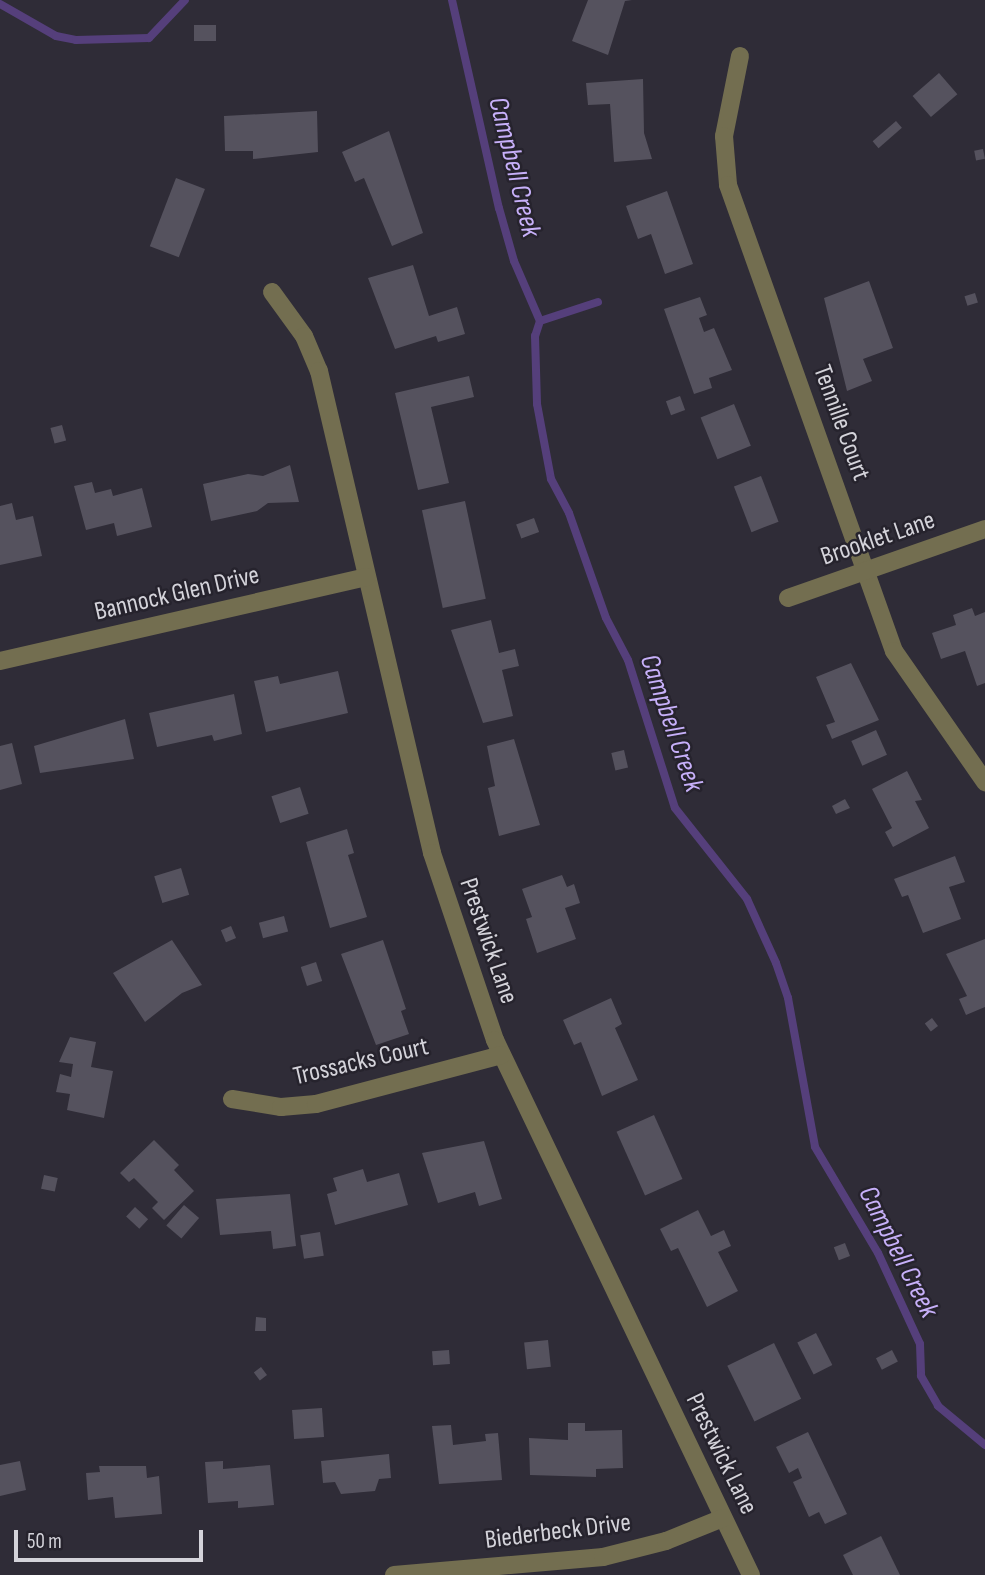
<!DOCTYPE html>
<style>
body{margin:0}
#map{position:relative;width:985px;height:1575px;overflow:hidden;background:#2f2c37;font-family:"Sofia Sans Condensed",sans-serif}
div>[style]{position:absolute}
.stream>*{height:8px;margin:-4px;padding:0 4px;transform-origin:4px;border-radius:4px;background:#553f7b}
.building>*{inset:0;background:#55525e;transform-origin:0 0}
.minor>*{height:18px;margin:-9px;padding:0 9px;transform-origin:9px;border-radius:9px;background:#736e50}
span{translate:-50% -50%;white-space:nowrap;text-align:center;line-height:1.15;-webkit-text-stroke:5px #26232d;paint-order:stroke}
.street-label{font-size:26px;color:#d4d3da}
.water-label{font-size:28px;color:#c7b0f9;font-style:italic}
.scale{position:absolute;left:14px;top:1530px;width:189px;height:32px;box-sizing:border-box;border:4px solid #d4d3da;border-top:0;padding-left:9px;font-size:21px;line-height:24px;white-space:nowrap;color:#d4d3da;-webkit-text-stroke:5px #26232d;paint-order:stroke}
</style>
<div id="map">
<div class="stream">
<div style="left:452px;top:0;width:213px;rotate:77.3deg"></div>
<div style="left:499px;top:208px;width:55px;rotate:74.2deg"></div>
<div style="left:514px;top:261px;width:65px;rotate:66.6deg"></div>
<div style="left:540px;top:321px;width:16px;rotate:108deg"></div>
<div style="left:535px;top:336px;width:68px;rotate:88.3deg"></div>
<div style="left:537px;top:404px;width:76px;rotate:79.4deg"></div>
<div style="left:551px;top:479px;width:38px;rotate:62deg"></div>
<div style="left:569px;top:513px;width:111px;rotate:70.6deg"></div>
<div style="left:606px;top:618px;width:47px;rotate:62.4deg"></div>
<div style="left:628px;top:660px;width:155px;rotate:72.4deg"></div>
<div style="left:675px;top:808px;width:116px;rotate:51.6deg"></div>
<div style="left:747px;top:899px;width:70px;rotate:65.6deg"></div>
<div style="left:776px;top:963px;width:37px;rotate:71deg"></div>
<div style="left:788px;top:998px;width:151px;rotate:79.7deg"></div>
<div style="left:815px;top:1147px;width:123px;rotate:59.3deg"></div>
<div style="left:878px;top:1253px;width:100px;rotate:65.2deg"></div>
<div style="left:920px;top:1344px;width:32px;rotate:88deg"></div>
<div style="left:921px;top:1376px;width:34px;rotate:60deg"></div>
<div style="left:938px;top:1406px;width:61px;rotate:39.7deg"></div>
<div style="left:0;top:4px;width:64px;rotate:29.7deg"></div>
<div style="left:56px;top:36px;width:20px;rotate:11deg"></div>
<div style="left:76px;top:40px;width:73px;rotate:-1.6deg"></div>
<div style="left:149px;top:38px;width:52px;rotate:-46.5deg"></div>
<div style="left:540px;top:321px;width:61px;rotate:-18.1deg"></div>
</div>
<div class="building">
<div style="clip-path:polygon(588px 0,632px 0,625px 1px,608px 55px,572px 41px)"></div>
<div style="left:194px;top:25px;width:22px;height:16px"></div>
<div style="left:939px;top:73px;width:28px;height:35px;rotate:49deg"></div>
<div style="clip-path:polygon(643px 79px,644px 133px,652px 159px,614px 162px,610px 104px,588px 105px,586px 83px)"></div>
<div style="clip-path:polygon(317px 111px,318px 152px,253px 159px,253px 151px,225px 151px,224px 116px)"></div>
<div style="left:896px;top:121px;width:9px;height:31px;rotate:49deg"></div>
<div style="clip-path:polygon(389px 131px,423px 233px,392px 246px,364px 178px,355px 182px,342px 152px)"></div>
<div style="left:983px;top:149px;width:10px;height:9px;rotate:79deg"></div>
<div style="left:176px;top:178px;width:31px;height:73px;rotate:21deg"></div>
<div style="clip-path:polygon(667px 191px,693px 264px,665px 274px,651px 234px,638px 239px,626px 206px)"></div>
<div style="clip-path:polygon(413px 265px,429px 316px,457px 307px,465px 334px,438px 342px,436px 336px,395px 349px,368px 278px)"></div>
<div style="clip-path:polygon(869px 281px,893px 348px,863px 359px,872px 381px,847px 391px,824px 298px)"></div>
<div style="left:975px;top:293px;width:10px;height:11px;rotate:73deg"></div>
<div style="clip-path:polygon(700px 297px,707px 315px,699px 318px,704px 332px,714px 328px,732px 370px,709px 378px,712px 388px,694px 394px,664px 309px)"></div>
<div style="clip-path:polygon(469px 376px,474px 397px,431px 407px,449px 483px,418px 490px,395px 393px)"></div>
<div style="left:680px;top:396px;width:15px;height:15px;rotate:70deg"></div>
<div style="left:734px;top:404px;width:45px;height:36px;rotate:68deg"></div>
<div style="left:62px;top:425px;width:16px;height:12px;rotate:75deg"></div>
<div style="clip-path:polygon(290px 465px,299px 502px,268px 503px,257px 511px,211px 521px,203px 484px,248px 474px,263px 476px)"></div>
<div style="left:761px;top:476px;width:49px;height:29px;rotate:69deg"></div>
<div style="clip-path:polygon(92px 482px,95px 493px,111px 489px,113px 496px,142px 488px,152px 527px,117px 536px,114px 523px,86px 530px,74px 486px)"></div>
<div style="left:465px;top:501px;width:100px;height:44px;rotate:78deg"></div>
<div style="clip-path:polygon(12px 503px,16px 520px,33px 516px,42px 556px,0 565px,0 506px)"></div>
<div style="left:534px;top:518px;width:15px;height:19px;rotate:70deg"></div>
<div style="clip-path:polygon(972px 608px,975px 616px,985px 612px,985px 683px,977px 686px,965px 651px,941px 659px,932px 633px,956px 625px,953px 615px)"></div>
<div style="clip-path:polygon(491px 620px,499px 653px,515px 649px,519px 666px,502px 670px,513px 716px,483px 723px,451px 630px)"></div>
<div style="clip-path:polygon(851px 663px,879px 720px,832px 739px,826px 725px,835px 722px,816px 677px)"></div>
<div style="clip-path:polygon(338px 671px,348px 713px,266px 732px,254px 681px,278px 676px,280px 684px)"></div>
<div style="clip-path:polygon(234px 694px,242px 734px,214px 741px,212px 735px,157px 747px,149px 713px)"></div>
<div style="clip-path:polygon(125px 719px,134px 759px,40px 773px,34px 746px)"></div>
<div style="left:876px;top:730px;width:27px;height:27px;rotate:66deg"></div>
<div style="clip-path:polygon(514px 739px,540px 825px,499px 836px,488px 788px,495px 786px,487px 746px)"></div>
<div style="clip-path:polygon(12px 743px,22px 784px,0 790px,0 746px)"></div>
<div style="left:624px;top:750px;width:18px;height:13px;rotate:77deg"></div>
<div style="clip-path:polygon(907px 771px,922px 800px,915px 801px,929px 828px,893px 847px,885px 832px,892px 828px,872px 789px)"></div>
<div style="left:300px;top:787px;width:28px;height:30px;rotate:72deg"></div>
<div style="clip-path:polygon(845px 799px,850px 808px,836px 814px,832px 806px)"></div>
<div style="clip-path:polygon(347px 829px,354px 853px,348px 855px,367px 917px,330px 928px,306px 842px)"></div>
<div style="clip-path:polygon(955px 856px,965px 882px,949px 887px,961px 919px,923px 933px,908px 895px,902px 897px,894px 879px)"></div>
<div style="left:181px;top:868px;width:28px;height:28px;rotate:73deg"></div>
<div style="clip-path:polygon(562px 875px,567px 887px,574px 884px,580px 903px,565px 908px,576px 939px,537px 953px,526px 919px,532px 917px,522px 889px)"></div>
<div style="left:284px;top:916px;width:16px;height:26px;rotate:75deg"></div>
<div style="left:231px;top:926px;width:13px;height:11px;rotate:67deg"></div>
<div style="clip-path:polygon(985px 939px,985px 1007px,966px 1015px,959px 999px,967px 996px,946px 954px)"></div>
<div style="clip-path:polygon(172px 940px,202px 985px,182px 993px,145px 1022px,113px 973px)"></div>
<div style="clip-path:polygon(383px 940px,406px 1009px,401px 1011px,409px 1034px,376px 1045px,341px 954px)"></div>
<div style="left:316px;top:962px;width:20px;height:16px;rotate:72deg"></div>
<div style="clip-path:polygon(611px 998px,622px 1024px,615px 1028px,638px 1080px,602px 1096px,581px 1042px,574px 1045px,563px 1020px)"></div>
<div style="left:932px;top:1018px;width:10px;height:9px;rotate:53deg"></div>
<div style="clip-path:polygon(70px 1037px,96px 1042px,91px 1067px,113px 1071px,104px 1118px,67px 1110px,70px 1094px,56px 1092px,60px 1074px,71px 1077px,73px 1064px,59px 1062px)"></div>
<div style="left:654px;top:1115px;width:70px;height:41px;rotate:66deg"></div>
<div style="clip-path:polygon(154px 1140px,179px 1165px,174px 1170px,194px 1191px,164px 1220px,152px 1208px,158px 1202px,134px 1178px,129px 1182px,120px 1173px)"></div>
<div style="clip-path:polygon(484px 1141px,502px 1199px,479px 1206px,475px 1192px,438px 1203px,422px 1153px)"></div>
<div style="clip-path:polygon(363px 1169px,367px 1182px,399px 1173px,408px 1205px,335px 1225px,327px 1194px,337px 1191px,333px 1178px)"></div>
<div style="left:44px;top:1175px;width:14px;height:14px;rotate:12deg"></div>
<div style="clip-path:polygon(290px 1194px,296px 1246px,273px 1249px,271px 1231px,220px 1235px,216px 1199px)"></div>
<div style="left:184px;top:1205px;width:20px;height:27px;rotate:41deg"></div>
<div style="left:135px;top:1207px;width:18px;height:13px;rotate:43deg"></div>
<div style="clip-path:polygon(698px 1210px,711px 1236px,724px 1230px,731px 1246px,718px 1252px,738px 1291px,707px 1307px,678px 1248px,671px 1251px,660px 1229px)"></div>
<div style="left:320px;top:1232px;width:24px;height:20px;rotate:81deg"></div>
<div style="left:845px;top:1243px;width:14px;height:12px;rotate:69deg"></div>
<div style="clip-path:polygon(256px 1317px,266px 1318px,266px 1331px,255px 1331px)"></div>
<div style="left:816px;top:1333px;width:36px;height:21px;rotate:63deg"></div>
<div style="left:548px;top:1340px;width:27px;height:24px;rotate:84deg"></div>
<div style="left:774px;top:1343px;width:62px;height:52px;rotate:64deg"></div>
<div style="left:449px;top:1350px;width:14px;height:17px;rotate:86deg"></div>
<div style="left:892px;top:1350px;width:13px;height:18px;rotate:63deg"></div>
<div style="left:261px;top:1367px;width:10px;height:9px;rotate:53deg"></div>
<div style="left:322px;top:1408px;width:29px;height:30px;rotate:86deg"></div>
<div style="clip-path:polygon(568px 1423px,585px 1423px,585px 1431px,622px 1430px,623px 1468px,596px 1469px,596px 1477px,530px 1475px,529px 1438px,568px 1440px)"></div>
<div style="clip-path:polygon(451px 1425px,453px 1445px,486px 1441px,485px 1434px,498px 1433px,502px 1480px,439px 1484px,432px 1426px)"></div>
<div style="clip-path:polygon(808px 1432px,847px 1514px,825px 1524px,819px 1512px,809px 1517px,793px 1482px,802px 1478px,798px 1468px,789px 1473px,776px 1447px)"></div>
<div style="clip-path:polygon(389px 1454px,391px 1478px,379px 1479px,375px 1491px,341px 1494px,335px 1482px,323px 1483px,321px 1461px)"></div>
<div style="clip-path:polygon(20px 1461px,26px 1490px,0 1496px,0 1465px)"></div>
<div style="clip-path:polygon(223px 1461px,223px 1469px,270px 1465px,274px 1505px,238px 1508px,238px 1501px,208px 1503px,205px 1462px)"></div>
<div style="clip-path:polygon(99px 1466px,146px 1466px,147px 1478px,159px 1476px,162px 1514px,115px 1518px,113px 1497px,88px 1500px,86px 1473px,100px 1472px)"></div>
<div style="clip-path:polygon(881px 1536px,900px 1575px,853px 1575px,843px 1555px)"></div>
</div>
<div class="minor">
<div style="left:740px;top:56px;width:82px;rotate:101.3deg"></div>
<div style="left:724px;top:136px;width:49px;rotate:85.3deg"></div>
<div style="left:728px;top:185px;width:495px;rotate:70.4deg"></div>
<div style="left:894px;top:651px;width:160px;rotate:55.2deg"></div>
<div style="left:272px;top:292px;width:54px;rotate:54deg"></div>
<div style="left:304px;top:336px;width:38px;rotate:67deg"></div>
<div style="left:319px;top:371px;width:495px;rotate:76.8deg"></div>
<div style="left:432px;top:853px;width:197px;rotate:71.4deg"></div>
<div style="left:495px;top:1040px;width:593px;rotate:64.43deg"></div>
<div style="left:788px;top:598px;width:209px;rotate:-19.3deg"></div>
<div style="left:0;top:661px;width:376px;rotate:-12.9deg"></div>
<div style="left:232px;top:1099px;width:50px;rotate:9.3deg"></div>
<div style="left:281px;top:1107px;width:35px;rotate:-5deg"></div>
<div style="left:316px;top:1104px;width:192px;rotate:-14.8deg"></div>
<div style="left:394px;top:1575px;width:210px;rotate:-4.9deg"></div>
<div style="left:603px;top:1557px;width:65px;rotate:-14.3deg"></div>
<div style="left:666px;top:1541px;width:61px;rotate:-22deg"></div>
</div>
<div class="street-label">
<span style="left:841px;top:423px;rotate:70deg">Tennille Court</span>
<span style="left:878px;top:539px;rotate:-19deg">Brooklet Lane</span>
<span style="left:177px;top:594px;rotate:-13deg">Bannock Glen Drive</span>
<span style="left:488px;top:941px;rotate:71deg">Prestwick Lane</span>
<span style="left:361px;top:1062px;rotate:-13deg">Trossacks Court</span>
<span style="left:721px;top:1454px;rotate:64deg">Prestwick Lane</span>
<span style="left:558px;top:1532px;rotate:-7deg">Biederbeck Drive</span>
</div>
<div class="water-label">
<span style="left:514px;top:167px;rotate:76deg">Campbell Creek</span>
<span style="left:671px;top:723px;rotate:71deg">Campbell Creek</span>
<span style="left:898px;top:1252px;rotate:63deg">Campbell Creek</span>
</div>
<div class="scale">50 m</div>
</div>
